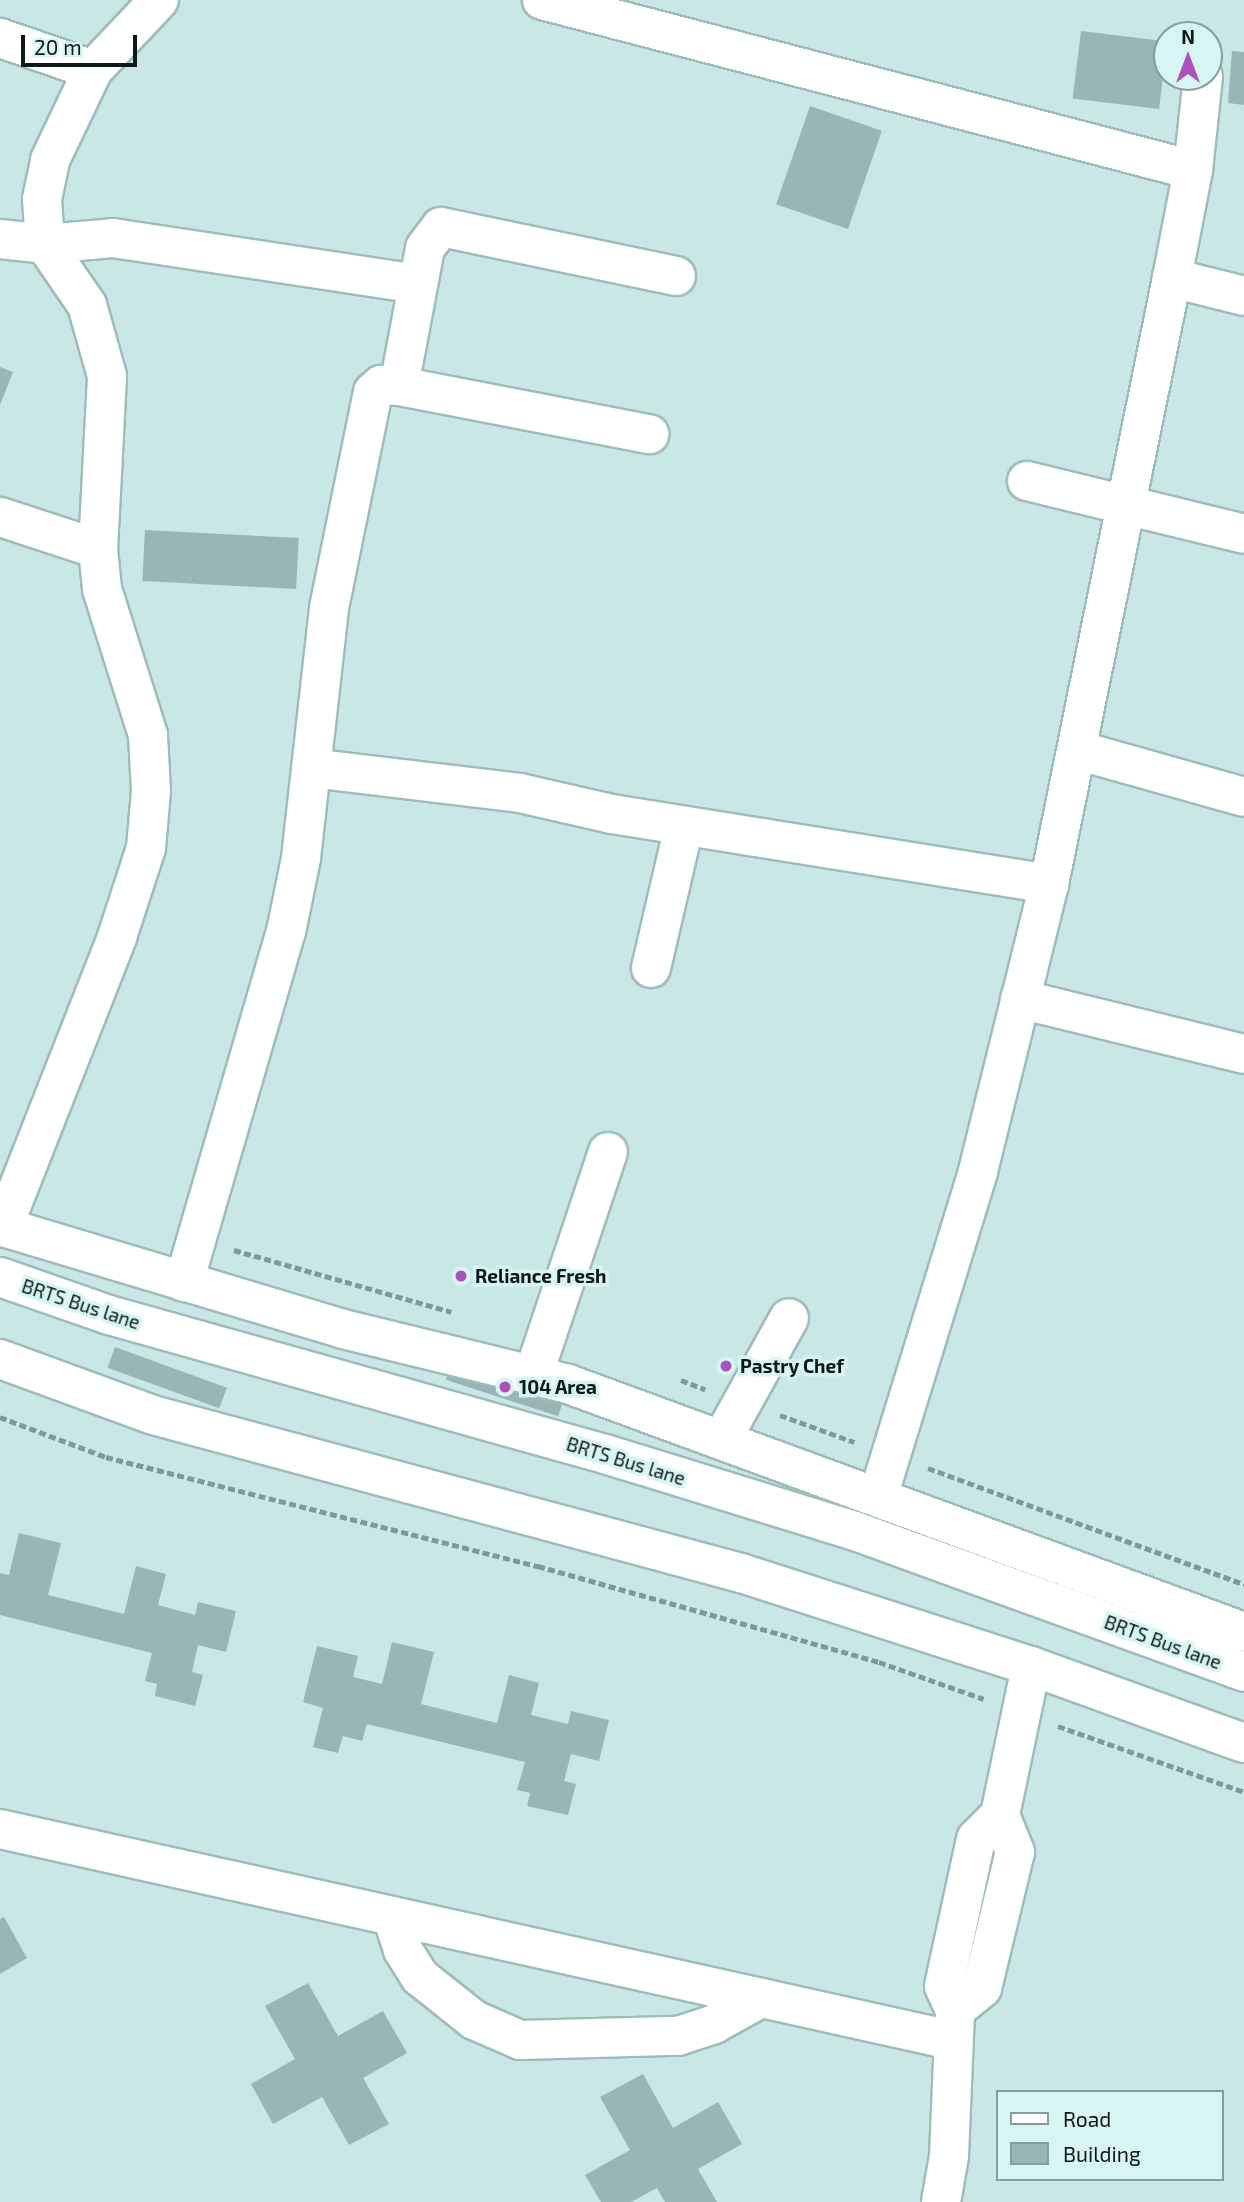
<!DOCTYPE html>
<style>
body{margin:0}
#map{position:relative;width:1244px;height:2202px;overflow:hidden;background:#c9e8e5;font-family:"Exo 2",sans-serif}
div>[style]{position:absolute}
.building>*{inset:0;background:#99b6b4;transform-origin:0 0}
.path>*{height:4.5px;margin-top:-2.25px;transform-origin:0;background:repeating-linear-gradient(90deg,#819896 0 7px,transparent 0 10.5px)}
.roads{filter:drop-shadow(2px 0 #9ebcba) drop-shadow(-2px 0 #9ebcba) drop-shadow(0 2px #9ebcba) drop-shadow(0 -2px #9ebcba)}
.minor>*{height:38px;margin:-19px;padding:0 19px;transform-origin:19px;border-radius:19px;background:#fff}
.major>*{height:38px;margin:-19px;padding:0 19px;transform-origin:19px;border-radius:19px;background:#fff}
.dots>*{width:19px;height:19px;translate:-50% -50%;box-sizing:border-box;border:4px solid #d6f5f3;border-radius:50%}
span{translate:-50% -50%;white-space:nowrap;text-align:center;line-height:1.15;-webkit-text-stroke:7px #d6f5f3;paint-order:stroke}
.poi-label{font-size:19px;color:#0d1818;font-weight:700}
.left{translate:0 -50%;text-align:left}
.street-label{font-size:19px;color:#0d1818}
.legend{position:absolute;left:996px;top:2090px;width:228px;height:91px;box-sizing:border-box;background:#d6f5f3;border:2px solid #869d9b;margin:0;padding:9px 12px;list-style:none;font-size:21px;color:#0d1818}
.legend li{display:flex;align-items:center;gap:14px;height:35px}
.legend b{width:35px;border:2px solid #869d9b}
.north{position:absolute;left:1153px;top:21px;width:70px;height:70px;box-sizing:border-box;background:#d6f5f3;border:2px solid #869d9b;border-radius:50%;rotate:0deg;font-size:19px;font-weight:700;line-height:28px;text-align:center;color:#0d1818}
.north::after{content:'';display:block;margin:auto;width:24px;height:32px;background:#ac52be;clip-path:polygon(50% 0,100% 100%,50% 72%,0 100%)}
.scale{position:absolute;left:21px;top:35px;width:116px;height:32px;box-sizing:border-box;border:4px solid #0d1818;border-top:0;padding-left:9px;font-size:21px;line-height:24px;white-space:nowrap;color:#0d1818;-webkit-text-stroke:5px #d6f5f3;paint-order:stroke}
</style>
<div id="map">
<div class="building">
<div style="left:1081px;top:31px;width:87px;height:68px;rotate:7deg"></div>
<div style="clip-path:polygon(1232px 51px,1244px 52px,1244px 105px,1228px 103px)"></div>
<div style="left:810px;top:106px;width:76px;height:104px;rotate:19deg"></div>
<div style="clip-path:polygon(0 367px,13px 372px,0 405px)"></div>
<div style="left:145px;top:530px;width:154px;height:51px;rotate:3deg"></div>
<div style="left:115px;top:1347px;width:119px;height:22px;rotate:20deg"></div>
<div style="left:453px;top:1358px;width:118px;height:23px;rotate:18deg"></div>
<div style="clip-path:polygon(19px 1533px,61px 1543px,48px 1595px,124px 1614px,136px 1566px,166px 1574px,158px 1605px,195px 1615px,198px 1602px,236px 1611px,226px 1652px,198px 1645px,192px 1672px,203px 1675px,195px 1706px,155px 1696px,157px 1684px,145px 1681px,152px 1653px,0 1615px,0 1573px,9px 1575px)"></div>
<div style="clip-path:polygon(392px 1642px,434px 1652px,421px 1704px,497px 1723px,509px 1675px,539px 1683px,531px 1715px,568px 1724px,571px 1711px,609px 1720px,599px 1761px,571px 1754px,564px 1781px,576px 1784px,568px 1815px,527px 1806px,530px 1793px,517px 1790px,525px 1762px,367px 1724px,362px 1741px,343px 1736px,338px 1753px,313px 1747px,323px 1708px,303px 1702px,317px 1646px,358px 1656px,353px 1677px,382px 1684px)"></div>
<div style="clip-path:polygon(4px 1917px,27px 1958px,0 1974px,0 1919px)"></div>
<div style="clip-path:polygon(308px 1983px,338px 2036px,383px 2011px,407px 2053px,363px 2078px,389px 2124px,349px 2145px,322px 2097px,273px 2124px,251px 2084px,295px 2059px,265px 2006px)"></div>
<div style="clip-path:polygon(643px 2074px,673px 2128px,718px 2102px,742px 2144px,698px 2169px,717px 2202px,665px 2202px,657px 2188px,631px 2202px,601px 2202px,585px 2175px,630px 2150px,600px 2097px)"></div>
</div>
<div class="path">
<div style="left:234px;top:1250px;width:226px;rotate:15.9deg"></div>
<div style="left:681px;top:1380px;width:26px;rotate:21deg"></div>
<div style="left:780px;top:1415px;width:79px;rotate:20deg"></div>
<div style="left:0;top:1417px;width:113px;rotate:20.7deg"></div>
<div style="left:106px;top:1457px;width:446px;rotate:14.2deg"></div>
<div style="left:538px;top:1566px;width:354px;rotate:15.7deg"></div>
<div style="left:879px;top:1662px;width:111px;rotate:19.4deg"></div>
<div style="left:928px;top:1468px;width:337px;rotate:20.2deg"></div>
<div style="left:1058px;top:1726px;width:197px;rotate:19.5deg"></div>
</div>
<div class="roads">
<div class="minor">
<div style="left:542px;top:0;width:673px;rotate:14.64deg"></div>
<div style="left:0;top:38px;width:98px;rotate:19deg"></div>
<div style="left:0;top:239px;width:45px;rotate:6.3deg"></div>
<div style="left:45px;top:244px;width:68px;rotate:-5deg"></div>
<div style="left:113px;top:238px;width:308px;rotate:8.6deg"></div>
<div style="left:1172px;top:278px;width:74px;rotate:14deg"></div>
<div style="left:399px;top:386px;width:140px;rotate:-79.3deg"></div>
<div style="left:425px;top:248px;width:26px;rotate:-53deg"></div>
<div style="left:441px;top:227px;width:240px;rotate:11.8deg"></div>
<div style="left:1027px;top:481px;width:223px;rotate:13.7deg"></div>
<div style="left:0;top:517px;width:103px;rotate:18.1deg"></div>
<div style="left:1077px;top:750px;width:173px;rotate:15.7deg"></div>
<div style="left:311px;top:768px;width:210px;rotate:6.8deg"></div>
<div style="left:520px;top:793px;width:94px;rotate:12.9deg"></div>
<div style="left:612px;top:814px;width:443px;rotate:9.1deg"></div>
<div style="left:651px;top:968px;width:146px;rotate:-76.9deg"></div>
<div style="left:1020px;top:999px;width:231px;rotate:13.8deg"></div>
<div style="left:3px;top:1227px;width:312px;rotate:-68.5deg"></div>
<div style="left:117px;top:937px;width:94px;rotate:-72deg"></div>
<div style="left:146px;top:848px;width:57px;rotate:-85deg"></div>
<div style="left:151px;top:791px;width:56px;rotate:-93.1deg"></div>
<div style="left:148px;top:735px;width:153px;rotate:-107.5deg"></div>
<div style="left:102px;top:589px;width:40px;rotate:-95.7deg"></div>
<div style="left:98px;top:549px;width:173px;rotate:-87deg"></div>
<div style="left:107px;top:376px;width:74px;rotate:-105.7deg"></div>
<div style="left:87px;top:305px;width:74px;rotate:-124.5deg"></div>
<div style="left:45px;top:244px;width:45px;rotate:-93.8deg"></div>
<div style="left:42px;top:199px;width:40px;rotate:-78deg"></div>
<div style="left:50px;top:160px;width:100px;rotate:-64.5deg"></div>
<div style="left:93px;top:70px;width:96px;rotate:-46.7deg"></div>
<div style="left:184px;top:1282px;width:365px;rotate:-73.8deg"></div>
<div style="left:286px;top:932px;width:76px;rotate:-78.5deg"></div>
<div style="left:301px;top:858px;width:252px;rotate:-83.6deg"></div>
<div style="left:329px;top:608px;width:220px;rotate:-78.5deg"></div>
<div style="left:373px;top:392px;width:11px;rotate:-41deg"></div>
<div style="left:381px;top:385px;width:18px;rotate:3deg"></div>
<div style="left:399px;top:386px;width:255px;rotate:10.9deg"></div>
<div style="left:534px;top:1373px;width:233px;rotate:-71.5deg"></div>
<div style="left:722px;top:1439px;width:138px;rotate:-61deg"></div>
<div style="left:878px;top:1497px;width:341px;rotate:-72.9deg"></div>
<div style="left:978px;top:1171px;width:296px;rotate:-76.1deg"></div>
<div style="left:1049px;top:884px;width:618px;rotate:-78.53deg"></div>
<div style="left:1172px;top:278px;width:110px;rotate:-79deg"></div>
<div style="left:1193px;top:170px;width:94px;rotate:-83.9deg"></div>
<div style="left:0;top:1829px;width:974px;rotate:12.51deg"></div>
<div style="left:392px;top:1916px;width:36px;rotate:72deg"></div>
<div style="left:403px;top:1950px;width:32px;rotate:58deg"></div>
<div style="left:420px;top:1977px;width:69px;rotate:38.5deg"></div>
<div style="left:474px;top:2020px;width:50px;rotate:23.5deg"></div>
<div style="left:520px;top:2040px;width:158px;rotate:-1.5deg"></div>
<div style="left:678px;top:2036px;width:38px;rotate:-18deg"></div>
<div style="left:714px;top:2024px;width:54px;rotate:-29deg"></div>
<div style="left:955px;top:2010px;width:35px;rotate:-39deg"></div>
<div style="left:982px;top:1988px;width:140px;rotate:-76.4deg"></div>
<div style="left:1015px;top:1852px;width:40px;rotate:-112deg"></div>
<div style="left:941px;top:2202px;width:47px;rotate:-80.1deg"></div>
<div style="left:949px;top:2156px;width:146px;rotate:-87.6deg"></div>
<div style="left:955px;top:2010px;width:26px;rotate:-115deg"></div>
<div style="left:944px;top:1986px;width:150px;rotate:-77.7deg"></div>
<div style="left:976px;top:1839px;width:34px;rotate:-45deg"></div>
<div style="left:1000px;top:1815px;width:152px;rotate:-78.2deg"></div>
</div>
<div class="major">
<div style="left:0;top:1226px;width:358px;rotate:16.7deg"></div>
<div style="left:343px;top:1329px;width:232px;rotate:13.7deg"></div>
<div style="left:568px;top:1384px;width:720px;rotate:20.15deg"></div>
<div style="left:0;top:1277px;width:115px;rotate:19.2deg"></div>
<div style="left:109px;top:1315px;width:515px;rotate:15.66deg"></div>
<div style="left:605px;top:1454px;width:262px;rotate:17.1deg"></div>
<div style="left:855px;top:1531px;width:414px;rotate:19.9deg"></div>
<div style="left:0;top:1359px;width:163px;rotate:20.1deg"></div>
<div style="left:153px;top:1415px;width:609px;rotate:15.04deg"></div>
<div style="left:741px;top:1573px;width:305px;rotate:17.8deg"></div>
<div style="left:1031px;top:1666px;width:226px;rotate:19.9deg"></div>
</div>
</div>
<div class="dots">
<div style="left:461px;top:1276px;background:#ac52be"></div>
<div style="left:726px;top:1366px;background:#ac52be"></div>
<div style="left:505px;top:1387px;background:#ac52be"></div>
</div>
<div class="poi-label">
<span class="left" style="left:475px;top:1276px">Reliance Fresh</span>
<span class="left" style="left:740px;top:1366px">Pastry Chef</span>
<span class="left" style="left:519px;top:1387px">104 Area</span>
</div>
<div class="street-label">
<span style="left:81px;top:1304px;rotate:18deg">BRTS Bus lane</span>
<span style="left:626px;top:1461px;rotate:17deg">BRTS Bus lane</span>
<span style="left:1163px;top:1642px;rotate:20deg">BRTS Bus lane</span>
</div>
<ul class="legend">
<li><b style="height:9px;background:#fff"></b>Road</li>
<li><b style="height:19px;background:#99b6b4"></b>Building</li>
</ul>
<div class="north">N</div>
<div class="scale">20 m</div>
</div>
